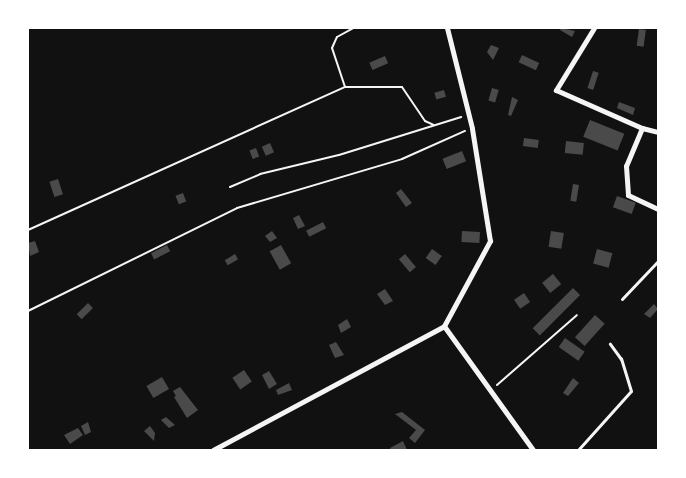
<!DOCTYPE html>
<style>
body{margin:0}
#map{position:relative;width:686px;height:478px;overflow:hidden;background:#111;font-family:"DM Sans",sans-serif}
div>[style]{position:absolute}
.building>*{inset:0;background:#4a4a4a;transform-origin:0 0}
.path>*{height:2px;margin:-1px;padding:0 1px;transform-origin:1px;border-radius:1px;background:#f5f5f5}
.service>*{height:3px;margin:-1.5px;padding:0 1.5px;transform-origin:1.5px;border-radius:1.5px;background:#f5f5f5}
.minor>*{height:5px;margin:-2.5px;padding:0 2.5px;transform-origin:2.5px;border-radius:2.5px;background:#f5f5f5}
span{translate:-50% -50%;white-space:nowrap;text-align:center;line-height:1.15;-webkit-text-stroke:4px #fff;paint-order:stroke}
.frame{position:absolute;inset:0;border:29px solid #fff;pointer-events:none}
</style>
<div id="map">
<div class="building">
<div style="clip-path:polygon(561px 28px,575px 31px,572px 37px,560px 30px)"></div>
<div style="left:639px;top:29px;width:7px;height:17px;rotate:8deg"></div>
<div style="clip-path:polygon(491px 45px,499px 48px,493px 60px,487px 52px)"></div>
<div style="left:522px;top:55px;width:19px;height:8px;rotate:25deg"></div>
<div style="left:385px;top:56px;width:8px;height:17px;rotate:67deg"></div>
<div style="left:593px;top:71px;width:6px;height:18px;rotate:18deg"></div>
<div style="left:492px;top:88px;width:7px;height:13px;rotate:16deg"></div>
<div style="left:444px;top:90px;width:7px;height:10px;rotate:74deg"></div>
<div style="clip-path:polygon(512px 97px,518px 100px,511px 116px,508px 115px)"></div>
<div style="clip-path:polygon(619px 102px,635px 108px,633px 115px,617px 108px)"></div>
<div style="left:590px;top:120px;width:37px;height:18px;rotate:22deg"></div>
<div style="left:524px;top:138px;width:15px;height:8px;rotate:8deg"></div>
<div style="left:566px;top:141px;width:18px;height:12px;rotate:6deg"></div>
<div style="left:270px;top:143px;width:10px;height:9px;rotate:66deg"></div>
<div style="left:256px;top:148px;width:9px;height:7px;rotate:69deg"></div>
<div style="left:462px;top:151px;width:11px;height:21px;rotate:68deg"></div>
<div style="left:58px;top:179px;width:16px;height:9px;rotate:72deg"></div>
<div style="left:573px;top:184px;width:6px;height:17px;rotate:9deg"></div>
<div style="clip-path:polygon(401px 189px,412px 203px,406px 207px,396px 193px)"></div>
<div style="left:183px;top:193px;width:9px;height:8px;rotate:69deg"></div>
<div style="left:617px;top:196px;width:20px;height:12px;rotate:20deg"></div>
<div style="clip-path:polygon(299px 215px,305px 226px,298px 229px,293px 218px)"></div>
<div style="left:323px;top:222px;width:7px;height:19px;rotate:63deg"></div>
<div style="clip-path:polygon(272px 231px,277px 238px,270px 242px,265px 236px)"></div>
<div style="left:462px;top:231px;width:18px;height:11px;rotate:3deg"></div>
<div style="left:551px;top:231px;width:13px;height:16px;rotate:9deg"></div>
<div style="clip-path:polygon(35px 241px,39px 252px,30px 256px,28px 243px)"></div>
<div style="left:167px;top:245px;width:7px;height:18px;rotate:63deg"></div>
<div style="left:281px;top:245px;width:21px;height:13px;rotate:61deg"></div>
<div style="left:432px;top:249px;width:12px;height:11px;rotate:35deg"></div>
<div style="left:597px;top:249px;width:16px;height:15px;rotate:15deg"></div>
<div style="left:235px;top:254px;width:6px;height:12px;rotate:59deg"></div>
<div style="left:405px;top:254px;width:17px;height:8px;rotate:50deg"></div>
<div style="left:553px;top:274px;width:13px;height:14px;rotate:51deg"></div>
<div style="left:573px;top:288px;width:10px;height:57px;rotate:45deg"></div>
<div style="clip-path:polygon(385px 289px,393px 301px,385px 305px,377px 294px)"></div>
<div style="left:524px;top:293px;width:11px;height:12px;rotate:56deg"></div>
<div style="left:88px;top:303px;width:7px;height:16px;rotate:45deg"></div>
<div style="clip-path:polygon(654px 304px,658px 309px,650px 318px,644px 314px)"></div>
<div style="left:595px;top:315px;width:13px;height:30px;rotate:42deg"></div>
<div style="clip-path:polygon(347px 319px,351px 327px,341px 333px,338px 325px)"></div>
<div style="left:565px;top:338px;width:24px;height:11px;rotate:35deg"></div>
<div style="clip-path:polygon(336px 342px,344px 355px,335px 358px,329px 345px)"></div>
<div style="left:244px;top:370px;width:14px;height:14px;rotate:56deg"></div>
<div style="clip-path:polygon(269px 371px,277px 384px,269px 389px,262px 375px)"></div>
<div style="left:162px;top:377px;width:14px;height:18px;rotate:60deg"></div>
<div style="clip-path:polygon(573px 378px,579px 383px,568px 396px,563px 393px)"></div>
<div style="clip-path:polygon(289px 383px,292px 390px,278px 395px,276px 390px)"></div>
<div style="clip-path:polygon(180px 387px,198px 410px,187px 418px,174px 397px,176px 396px,173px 391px)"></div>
<div style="clip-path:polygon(402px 412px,425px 430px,415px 443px,409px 438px,416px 430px,395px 414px)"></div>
<div style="clip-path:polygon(166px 417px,175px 425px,169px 428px,161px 420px)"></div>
<div style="clip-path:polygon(88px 422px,91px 432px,85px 435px,81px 426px)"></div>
<div style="clip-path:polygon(150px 426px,155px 433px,154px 441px,144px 431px)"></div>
<div style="clip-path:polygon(78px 428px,83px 435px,70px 444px,64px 435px)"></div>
<div style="clip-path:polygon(403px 441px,407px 450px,391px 450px,390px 448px)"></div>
</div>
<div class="path">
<div style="left:345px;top:87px;width:41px;rotate:-108.4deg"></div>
<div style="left:332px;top:48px;width:12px;rotate:-66deg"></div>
<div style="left:337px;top:37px;width:18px;rotate:-29deg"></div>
<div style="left:230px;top:187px;width:33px;rotate:-23deg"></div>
<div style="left:260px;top:174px;width:81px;rotate:-13.5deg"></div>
<div style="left:339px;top:155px;width:128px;rotate:-17.3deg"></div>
<div style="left:28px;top:230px;width:348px;rotate:-24.3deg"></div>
<div style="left:345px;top:87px;width:57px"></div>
<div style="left:402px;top:87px;width:41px;rotate:55.9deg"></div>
<div style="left:425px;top:121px;width:10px;rotate:24deg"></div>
<div style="left:28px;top:311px;width:233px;rotate:-26.2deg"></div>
<div style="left:237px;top:208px;width:172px;rotate:-16.5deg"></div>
<div style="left:402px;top:159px;width:69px;rotate:-24deg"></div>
<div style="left:497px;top:385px;width:106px;rotate:-41.2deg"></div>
</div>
<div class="service">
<div style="left:622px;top:299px;width:52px;rotate:-46.5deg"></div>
<div style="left:578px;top:450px;width:79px;rotate:-48.1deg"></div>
<div style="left:631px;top:391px;width:34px;rotate:-107deg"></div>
<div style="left:621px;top:359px;width:19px;rotate:-126deg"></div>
</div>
<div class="minor">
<div style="left:594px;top:28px;width:73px;rotate:121.5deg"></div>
<div style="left:556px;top:90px;width:94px;rotate:23.8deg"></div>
<div style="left:642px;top:128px;width:16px;rotate:14deg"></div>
<div style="left:642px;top:128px;width:41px;rotate:112.8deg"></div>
<div style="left:626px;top:166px;width:29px;rotate:86deg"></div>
<div style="left:628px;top:195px;width:33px;rotate:25deg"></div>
<div style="left:444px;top:326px;width:153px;rotate:54.3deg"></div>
<div style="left:213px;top:450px;width:262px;rotate:-28.2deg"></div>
<div style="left:444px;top:326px;width:97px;rotate:-61.6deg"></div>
<div style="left:490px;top:241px;width:114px;rotate:-99.1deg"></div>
<div style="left:472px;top:128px;width:103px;rotate:-104deg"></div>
</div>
<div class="frame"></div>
</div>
